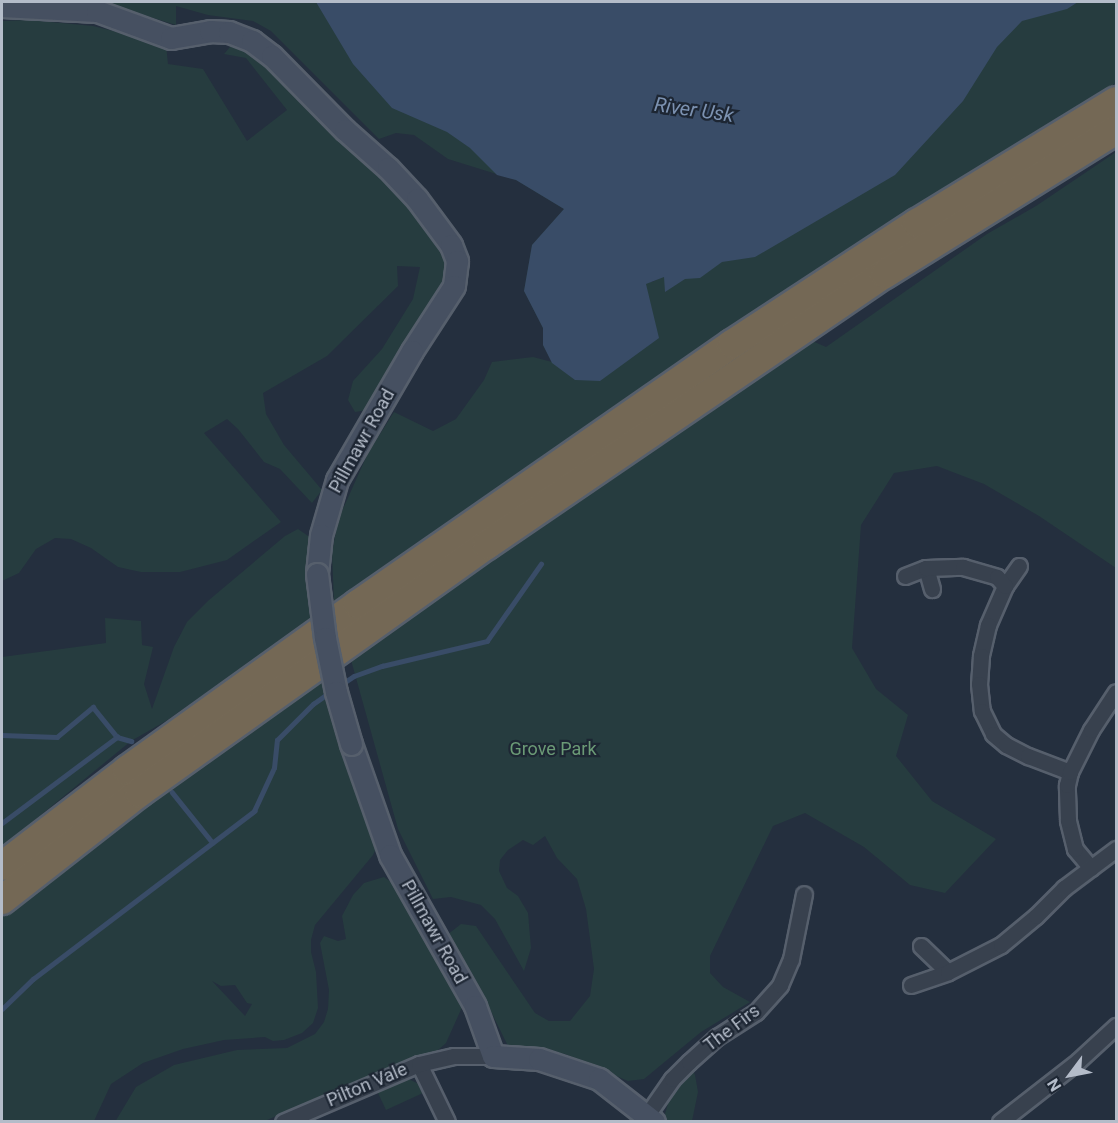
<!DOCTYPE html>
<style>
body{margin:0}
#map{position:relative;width:1118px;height:1123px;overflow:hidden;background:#242f3e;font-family:Roboto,sans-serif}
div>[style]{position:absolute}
.green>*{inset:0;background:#263c3f}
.water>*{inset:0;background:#394c67}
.stream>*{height:4.5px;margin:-2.25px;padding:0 2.25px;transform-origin:2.25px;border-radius:2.25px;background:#394c67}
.roads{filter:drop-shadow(2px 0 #565f6c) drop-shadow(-2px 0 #565f6c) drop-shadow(0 2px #565f6c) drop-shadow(0 -2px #565f6c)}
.street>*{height:15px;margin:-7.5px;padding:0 7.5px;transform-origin:7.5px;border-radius:7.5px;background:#38414e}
.secondary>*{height:21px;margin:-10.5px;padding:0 10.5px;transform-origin:10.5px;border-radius:10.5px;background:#465061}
.highway>*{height:28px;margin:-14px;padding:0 14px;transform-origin:14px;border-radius:14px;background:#746855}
.bridges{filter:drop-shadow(2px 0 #565f6c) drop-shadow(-2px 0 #565f6c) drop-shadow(0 2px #565f6c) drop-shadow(0 -2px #565f6c)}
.secondary-bridge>*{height:21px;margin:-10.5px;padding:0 10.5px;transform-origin:10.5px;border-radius:10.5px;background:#465061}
span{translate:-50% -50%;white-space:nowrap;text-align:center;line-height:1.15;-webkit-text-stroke:4.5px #1d2633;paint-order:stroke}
.street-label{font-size:18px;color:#b4bcc9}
.park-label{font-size:18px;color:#6b9a76}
.water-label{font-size:20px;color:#7c92b1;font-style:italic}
.frame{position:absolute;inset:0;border:3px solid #b4bcc9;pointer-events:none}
.north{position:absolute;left:1040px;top:1045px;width:60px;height:60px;-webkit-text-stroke:4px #1d2633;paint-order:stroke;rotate:238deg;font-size:16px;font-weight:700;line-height:24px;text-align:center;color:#b4bcc9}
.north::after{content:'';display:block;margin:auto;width:21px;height:27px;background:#b4bcc9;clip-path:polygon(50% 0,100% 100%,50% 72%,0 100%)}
</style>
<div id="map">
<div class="green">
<div style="clip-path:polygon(80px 2px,364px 2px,652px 282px,664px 276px,985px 2px,1116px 2px,1116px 83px,993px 158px,836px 259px,670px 369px,334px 603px,332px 553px,338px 520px,368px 453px,394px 412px,433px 431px,456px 419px,484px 380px,492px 362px,533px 357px,552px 362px,543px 345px,543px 328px,524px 291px,532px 245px,564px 209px,516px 180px,448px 159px,414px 135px,396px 133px,379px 139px,271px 31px,253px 21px,208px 15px,176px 6px,176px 25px,105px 3px)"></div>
<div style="clip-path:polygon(29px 20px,93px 26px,166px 44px,168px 64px,203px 69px,247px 141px,287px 110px,246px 58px,224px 54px,230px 47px,251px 47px,412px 202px,443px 247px,449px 273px,373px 409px,355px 412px,348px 400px,353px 381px,382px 349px,413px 299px,420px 267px,397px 266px,398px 286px,327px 356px,263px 393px,266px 414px,284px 445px,322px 490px,312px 503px,280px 469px,264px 462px,238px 429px,227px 419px,204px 433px,281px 522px,227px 560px,180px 572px,141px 572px,118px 567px,91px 548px,71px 539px,55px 538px,36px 549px,19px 573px,2px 581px,2px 21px)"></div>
<div style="clip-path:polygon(1116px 152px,1116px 568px,1039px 516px,984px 484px,937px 466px,894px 473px,861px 525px,852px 648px,876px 689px,908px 715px,896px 756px,932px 801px,996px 839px,945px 893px,910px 885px,864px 847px,805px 813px,773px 826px,710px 956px,710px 973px,723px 987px,750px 1002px,701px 1032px,644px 1079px,628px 1081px,565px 1054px,508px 1046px,473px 975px,447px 935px,461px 924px,476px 926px,535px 1013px,549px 1021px,570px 1021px,590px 996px,594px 969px,586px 909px,577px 879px,557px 858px,545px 836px,533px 845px,523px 840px,508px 850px,500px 860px,499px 871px,507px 888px,518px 896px,528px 913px,531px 948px,524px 971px,495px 919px,481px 905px,451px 897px,433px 899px,398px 829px,351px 660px,710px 403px,810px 340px,826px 347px,987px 234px,1036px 206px)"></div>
<div style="clip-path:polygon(298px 529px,311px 538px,313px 618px,166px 721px,131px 741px,2px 847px,2px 657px,106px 643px,105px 618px,141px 621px,142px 645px,153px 647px,144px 684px,152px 709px,174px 647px,187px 622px,209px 600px,285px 536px)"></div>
<div style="clip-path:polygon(evenodd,320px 678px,341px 751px,378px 844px,373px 855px,315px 925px,311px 940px,311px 952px,316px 972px,318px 1008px,313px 1023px,302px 1033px,284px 1040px,273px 1041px,265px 1037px,224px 1040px,183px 1049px,143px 1063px,111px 1084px,94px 1121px,2px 1122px,2px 914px,320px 678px,212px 981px,221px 986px,235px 985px,247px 1003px,252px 1004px,245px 1016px,212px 981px)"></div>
<div style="clip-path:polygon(384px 877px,395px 885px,463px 1005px,446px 1043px,437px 1051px,336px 1089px,265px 1121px,115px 1122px,136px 1087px,174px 1065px,237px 1050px,287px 1048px,315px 1034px,324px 1022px,328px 1009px,329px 990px,320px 943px,324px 936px,338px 941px,346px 939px,342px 916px,353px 895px,364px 883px)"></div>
<div style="clip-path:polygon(688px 1071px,693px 1071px,695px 1075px,698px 1092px,692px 1121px,663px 1121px,671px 1093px,679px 1086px)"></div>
<div style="clip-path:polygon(406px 1078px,417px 1083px,423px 1093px,386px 1110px,377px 1091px)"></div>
</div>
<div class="water">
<div style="clip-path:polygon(316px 2px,1078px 2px,1067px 9px,1022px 21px,997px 47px,963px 101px,895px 175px,755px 257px,722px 262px,700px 278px,685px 279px,665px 292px,664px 277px,646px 284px,659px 338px,600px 381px,575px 380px,552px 363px,543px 345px,543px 328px,524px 291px,532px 245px,564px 209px,516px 180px,497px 175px,470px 148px,447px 132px,392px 108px,353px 64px)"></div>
</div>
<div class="stream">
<div style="left:342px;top:684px;width:14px;rotate:-34deg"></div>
<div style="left:354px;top:676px;width:30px;rotate:-20deg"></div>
<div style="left:382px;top:666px;width:108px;rotate:-13.4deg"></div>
<div style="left:487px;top:641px;width:94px;rotate:-55deg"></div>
<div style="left:2px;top:735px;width:55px;rotate:2.1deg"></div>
<div style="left:57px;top:737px;width:47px;rotate:-39.8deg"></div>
<div style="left:93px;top:707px;width:38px;rotate:51deg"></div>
<div style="left:117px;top:737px;width:15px;rotate:16deg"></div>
<div style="left:172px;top:792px;width:65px;rotate:51.2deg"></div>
<div style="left:2px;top:823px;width:144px;rotate:-36.8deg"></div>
<div style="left:2px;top:1009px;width:43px;rotate:-44.1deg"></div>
<div style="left:33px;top:979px;width:278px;rotate:-37.2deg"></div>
<div style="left:254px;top:811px;width:47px;rotate:-65.1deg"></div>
<div style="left:274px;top:768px;width:28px;rotate:-84deg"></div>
<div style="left:277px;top:740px;width:51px;rotate:-45deg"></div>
<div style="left:313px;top:704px;width:21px;rotate:-35deg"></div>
</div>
<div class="roads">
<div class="street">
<div style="left:1019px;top:566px;width:24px;rotate:125deg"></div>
<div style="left:1005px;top:586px;width:43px;rotate:113.6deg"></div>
<div style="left:988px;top:625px;width:32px;rotate:103deg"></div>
<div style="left:981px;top:656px;width:28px;rotate:94deg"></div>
<div style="left:979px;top:684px;width:27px;rotate:84deg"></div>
<div style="left:982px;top:711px;width:25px;rotate:64deg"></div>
<div style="left:993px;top:734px;width:17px;rotate:40deg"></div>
<div style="left:1006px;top:745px;width:25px;rotate:27deg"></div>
<div style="left:1028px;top:756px;width:45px;rotate:20.9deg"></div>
<div style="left:926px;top:568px;width:22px;rotate:74deg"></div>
<div style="left:905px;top:576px;width:22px;rotate:-21deg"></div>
<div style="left:926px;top:568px;width:37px;rotate:-2deg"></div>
<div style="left:963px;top:567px;width:35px;rotate:16deg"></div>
<div style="left:997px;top:577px;width:12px;rotate:48deg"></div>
<div style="left:1091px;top:868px;width:25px;rotate:-130deg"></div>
<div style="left:1075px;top:849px;width:30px;rotate:-104deg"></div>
<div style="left:1068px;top:820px;width:35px;rotate:-92deg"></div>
<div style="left:1067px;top:785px;width:13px;rotate:-77deg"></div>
<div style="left:1070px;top:772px;width:47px;rotate:-63.4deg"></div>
<div style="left:1091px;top:730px;width:45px;rotate:-56.7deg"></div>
<div style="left:921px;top:946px;width:37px;rotate:44deg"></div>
<div style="left:911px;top:985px;width:39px;rotate:-19deg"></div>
<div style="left:948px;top:972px;width:59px;rotate:-27deg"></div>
<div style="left:1001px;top:945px;width:45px;rotate:-39.6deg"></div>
<div style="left:1036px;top:916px;width:40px;rotate:-45deg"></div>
<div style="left:1064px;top:888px;width:65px;rotate:-36.9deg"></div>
<div style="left:419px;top:1064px;width:64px;rotate:64.2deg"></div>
<div style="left:647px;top:1115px;width:44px;rotate:-55.2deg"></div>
<div style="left:672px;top:1079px;width:24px;rotate:-45deg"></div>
<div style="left:689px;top:1062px;width:38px;rotate:-42deg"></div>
<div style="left:717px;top:1037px;width:46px;rotate:-32.7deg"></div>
<div style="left:756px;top:1012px;width:36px;rotate:-48deg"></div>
<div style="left:780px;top:985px;width:28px;rotate:-67deg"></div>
<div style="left:791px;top:959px;width:66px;rotate:-78.7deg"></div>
<div style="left:283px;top:1122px;width:148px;rotate:-23.1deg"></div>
<div style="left:419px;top:1064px;width:36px;rotate:-13deg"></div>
<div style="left:454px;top:1056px;width:39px"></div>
<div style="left:1000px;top:1122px;width:99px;rotate:-38deg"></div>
<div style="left:1078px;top:1061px;width:52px;rotate:-42.6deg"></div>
</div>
<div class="secondary">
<div style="left:2px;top:6px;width:95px;rotate:3deg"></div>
<div style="left:97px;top:11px;width:79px;rotate:20deg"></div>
<div style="left:171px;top:38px;width:40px;rotate:-10deg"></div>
<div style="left:210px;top:31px;width:19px;rotate:3deg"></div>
<div style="left:229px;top:32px;width:25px;rotate:21deg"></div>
<div style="left:252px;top:41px;width:25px;rotate:37deg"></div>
<div style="left:272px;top:56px;width:104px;rotate:45.4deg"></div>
<div style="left:345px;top:130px;width:57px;rotate:41.5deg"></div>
<div style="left:388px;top:168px;width:42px;rotate:46.9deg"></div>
<div style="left:417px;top:199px;width:57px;rotate:53.5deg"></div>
<div style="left:451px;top:245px;width:17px;rotate:69deg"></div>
<div style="left:457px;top:261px;width:25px;rotate:97deg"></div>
<div style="left:454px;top:286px;width:77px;rotate:122.9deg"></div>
<div style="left:412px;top:351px;width:149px;rotate:120.2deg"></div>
<div style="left:337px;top:480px;width:57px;rotate:106.2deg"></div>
<div style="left:321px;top:535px;width:39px;rotate:96deg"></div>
<div style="left:351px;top:744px;width:118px;rotate:70.6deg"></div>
<div style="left:390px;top:855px;width:173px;rotate:60.6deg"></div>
<div style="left:475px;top:1006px;width:53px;rotate:70.2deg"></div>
<div style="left:493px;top:1056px;width:46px;rotate:3.7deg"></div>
<div style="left:539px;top:1059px;width:63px;rotate:18.4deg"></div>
<div style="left:599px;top:1079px;width:70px;rotate:38deg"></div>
</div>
<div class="highway">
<div style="left:2px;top:866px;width:158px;rotate:-37.5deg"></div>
<div style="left:127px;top:770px;width:284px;rotate:-35.7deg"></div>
<div style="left:358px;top:604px;width:455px;rotate:-34.8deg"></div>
<div style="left:732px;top:344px;width:221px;rotate:-33.2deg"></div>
<div style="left:917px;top:223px;width:233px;rotate:-31.5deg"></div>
<div style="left:2px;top:900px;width:174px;rotate:-38deg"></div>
<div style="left:139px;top:793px;width:427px;rotate:-35.5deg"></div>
<div style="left:487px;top:545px;width:482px;rotate:-34.3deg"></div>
<div style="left:885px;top:274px;width:272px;rotate:-31.9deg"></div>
</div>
</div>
<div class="bridges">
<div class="secondary-bridge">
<div style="left:317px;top:574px;width:64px;rotate:82.9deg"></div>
<div style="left:325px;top:638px;width:55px;rotate:78.5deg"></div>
<div style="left:336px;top:692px;width:54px;rotate:73.9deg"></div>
</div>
</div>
<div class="street-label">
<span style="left:362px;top:441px;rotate:-61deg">Pillmawr Road</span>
<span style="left:434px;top:932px;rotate:61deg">Pillmawr Road</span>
<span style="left:732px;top:1028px;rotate:-37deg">The Firs</span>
<span style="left:367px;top:1085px;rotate:-23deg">Pilton Vale</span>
</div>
<div class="park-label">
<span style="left:553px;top:749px">Grove Park</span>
</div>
<div class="water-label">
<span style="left:694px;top:110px;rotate:8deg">River Usk</span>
</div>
<div class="frame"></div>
<div class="north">N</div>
</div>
